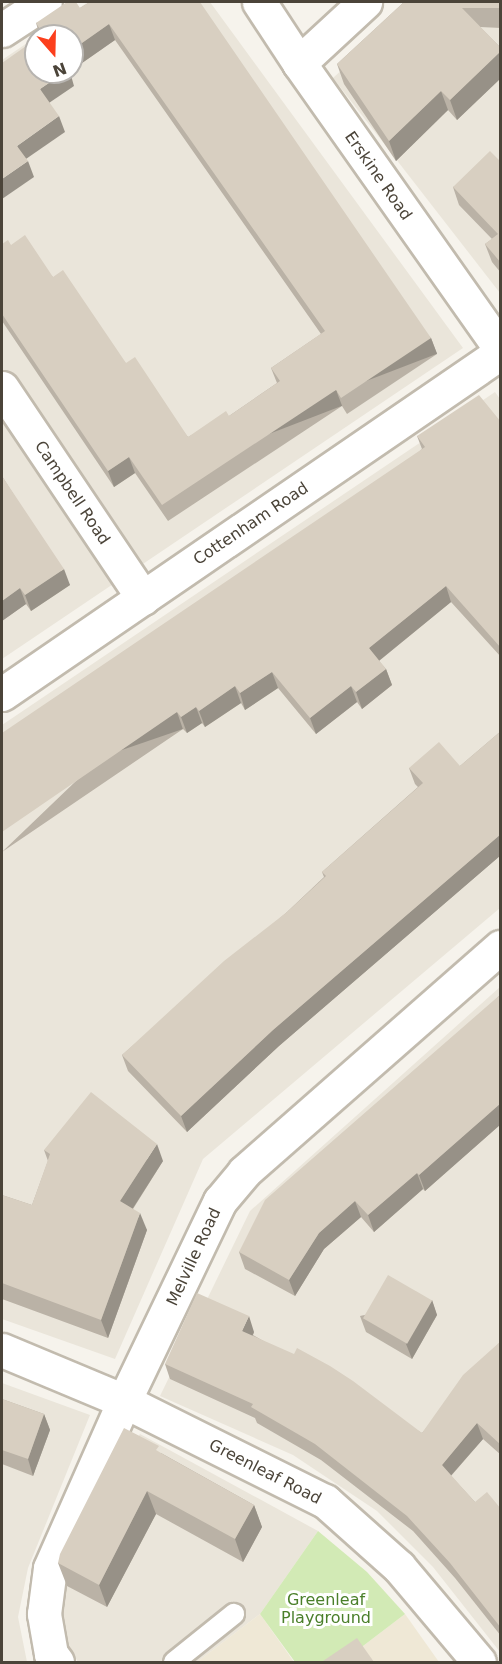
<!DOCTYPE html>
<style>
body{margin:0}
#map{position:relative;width:502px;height:1664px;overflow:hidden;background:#f6f3ec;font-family:"DejaVu Sans",sans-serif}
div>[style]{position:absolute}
.residential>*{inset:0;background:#eae5da}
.education>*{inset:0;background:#efe8d6}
.green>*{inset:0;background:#d2eab5}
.roads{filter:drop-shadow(2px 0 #c2bbae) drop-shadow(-2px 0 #c2bbae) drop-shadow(0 2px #c2bbae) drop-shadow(0 -2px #c2bbae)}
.lane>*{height:20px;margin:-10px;padding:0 10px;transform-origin:10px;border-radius:10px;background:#fff}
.street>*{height:33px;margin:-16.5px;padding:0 16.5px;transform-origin:16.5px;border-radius:16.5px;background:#fff}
.wall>*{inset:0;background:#bab2a6}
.shaded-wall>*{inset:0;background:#979187;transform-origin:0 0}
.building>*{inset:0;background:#d8cfc1;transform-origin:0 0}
span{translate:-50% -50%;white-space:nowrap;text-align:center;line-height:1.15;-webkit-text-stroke:6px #fff;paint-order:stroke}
.street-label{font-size:16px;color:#4b4439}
.park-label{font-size:16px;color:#4a7f2a}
.frame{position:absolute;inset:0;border:3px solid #4b4439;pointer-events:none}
.north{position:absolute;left:24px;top:24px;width:60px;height:60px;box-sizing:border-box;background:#fff;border:2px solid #b7b4b0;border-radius:50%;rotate:160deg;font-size:16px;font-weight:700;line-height:24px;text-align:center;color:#4b4439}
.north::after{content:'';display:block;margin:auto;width:21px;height:27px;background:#fc3f1d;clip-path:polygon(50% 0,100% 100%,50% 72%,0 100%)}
</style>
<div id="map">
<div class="residential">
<div style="clip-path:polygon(88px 2px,210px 2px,463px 348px,2px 659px,2px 60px,36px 37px,36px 72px,72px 72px,72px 36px,37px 36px)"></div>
<div style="clip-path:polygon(415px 2px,500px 2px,500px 293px,333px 78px)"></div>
<div style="clip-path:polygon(495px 392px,500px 399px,500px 908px,203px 1159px,115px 1359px,2px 1319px,2px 725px)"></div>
<div style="clip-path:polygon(500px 987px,500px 1652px,433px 1567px,377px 1511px,293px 1455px,160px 1396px,250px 1211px)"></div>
<div style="clip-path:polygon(2px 1383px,90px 1415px,28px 1568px,18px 1617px,27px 1662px,2px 1662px)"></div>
<div style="clip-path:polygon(140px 1434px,318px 1531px,260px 1614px,197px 1662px,78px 1662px,61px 1635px,56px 1603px,70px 1557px,114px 1473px)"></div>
</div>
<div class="education">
<div style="clip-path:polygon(260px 1614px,294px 1662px,197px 1662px)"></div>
<div style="clip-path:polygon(405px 1614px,439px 1662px,342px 1662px)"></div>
</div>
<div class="green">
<div style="clip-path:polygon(318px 1531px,367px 1572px,405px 1614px,342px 1662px,295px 1662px,260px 1614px)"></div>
</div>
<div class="roads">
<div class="lane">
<div style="left:174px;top:1662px;width:77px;rotate:-38.7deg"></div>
</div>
<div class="street">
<div style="left:259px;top:2px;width:73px;rotate:56.7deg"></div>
<div style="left:299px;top:63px;width:349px;rotate:54.8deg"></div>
<div style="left:2px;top:30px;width:51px;rotate:-33.1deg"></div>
<div style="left:299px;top:63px;width:90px;rotate:-42.7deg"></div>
<div style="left:2px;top:388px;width:253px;rotate:56.1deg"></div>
<div style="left:2px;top:694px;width:604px;rotate:-34.4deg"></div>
<div style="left:2px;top:1350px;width:132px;rotate:22.7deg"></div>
<div style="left:124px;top:1401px;width:225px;rotate:26.5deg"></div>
<div style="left:325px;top:1501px;width:99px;rotate:41.7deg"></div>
<div style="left:399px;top:1567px;width:124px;rotate:49.9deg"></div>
<div style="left:57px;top:1662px;width:10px;rotate:-127deg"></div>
<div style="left:51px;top:1654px;width:41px;rotate:-99.9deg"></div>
<div style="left:44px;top:1614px;width:46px;rotate:-82.6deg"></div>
<div style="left:50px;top:1568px;width:183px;rotate:-66.1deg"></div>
<div style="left:124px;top:1401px;width:222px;rotate:-64.4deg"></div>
<div style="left:220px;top:1201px;width:38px;rotate:-50deg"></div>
<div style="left:244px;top:1172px;width:341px;rotate:-41.3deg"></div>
</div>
</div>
<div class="wall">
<div style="clip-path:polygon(90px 2px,431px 338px,437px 354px,347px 414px,342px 406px,168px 521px,135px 473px,114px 487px,2px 321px,2px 244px,11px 245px,53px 277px,188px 437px,229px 416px,277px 383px,271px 368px,321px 334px,115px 40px,72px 70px,72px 36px,40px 36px,36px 23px,80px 8px)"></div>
<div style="clip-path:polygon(404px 2px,501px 2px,501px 28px,480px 27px,501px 48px,501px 78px,457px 120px,448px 110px,396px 161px,344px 84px,337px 64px)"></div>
<div style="clip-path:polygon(501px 162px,501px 273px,492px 262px,485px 244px,492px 239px,459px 205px,453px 187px)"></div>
<div style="clip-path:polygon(501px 422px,501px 657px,451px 602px,379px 661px,386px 669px,392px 685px,362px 709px,357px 702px,316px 734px,278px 688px,245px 710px,241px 703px,205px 727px,202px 723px,187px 733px,183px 729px,2px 852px,422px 449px,417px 436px)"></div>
<div style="clip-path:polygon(2px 476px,70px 585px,31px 611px,26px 604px,2px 621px)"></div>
<div style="clip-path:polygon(501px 731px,501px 855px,279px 1046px,187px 1132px,128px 1071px,122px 1055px,287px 912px,324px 877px,322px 872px,418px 787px,415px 784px,409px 768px,460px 766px)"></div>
<div style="clip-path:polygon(501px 994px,501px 1124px,425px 1191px,423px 1189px,374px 1232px,361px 1217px,324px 1249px,295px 1296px,245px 1269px,239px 1252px)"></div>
<div style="clip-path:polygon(44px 1150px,163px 1161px,133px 1209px,147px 1230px,108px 1338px,2px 1299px,2px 1195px,32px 1205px,48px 1161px)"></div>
<div style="clip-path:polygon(432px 1300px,437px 1315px,412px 1359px,366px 1332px,360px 1316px)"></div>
<div style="clip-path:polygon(254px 1332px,253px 1335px,422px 1433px,501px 1341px,501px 1455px,483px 1439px,451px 1476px,475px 1502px,501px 1509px,501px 1636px,455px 1578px,413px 1531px,321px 1460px,257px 1423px,255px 1418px,170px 1379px,165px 1364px)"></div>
<div style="clip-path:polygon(2px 1399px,44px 1414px,50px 1430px,33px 1476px,2px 1464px)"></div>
<div style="clip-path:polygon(161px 1453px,254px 1505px,262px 1527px,243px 1562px,156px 1514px,107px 1607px,67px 1586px,58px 1563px)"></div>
</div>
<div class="shaded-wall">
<div style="clip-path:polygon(109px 24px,115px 40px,72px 70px,72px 50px)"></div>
<div style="clip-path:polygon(501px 51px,501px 78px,457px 120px,450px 100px)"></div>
<div style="clip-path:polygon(65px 72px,70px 72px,74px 86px,46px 105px,40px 89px)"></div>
<div style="clip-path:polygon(441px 91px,448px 110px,396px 161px,389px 141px)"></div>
<div style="clip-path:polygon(59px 116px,65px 132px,23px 161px,17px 146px)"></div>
<div style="clip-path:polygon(28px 161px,34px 177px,2px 199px,2px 179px)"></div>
<div style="left:431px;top:338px;width:17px;height:108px;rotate:69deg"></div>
<div style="left:336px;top:390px;width:17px;height:209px;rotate:69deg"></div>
<div style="clip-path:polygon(129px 457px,135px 473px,114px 487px,108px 471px)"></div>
<div style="clip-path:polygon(64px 569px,70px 585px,31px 611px,25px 595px)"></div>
<div style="clip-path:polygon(446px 586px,451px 602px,375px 664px,369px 648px)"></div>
<div style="clip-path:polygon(20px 588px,26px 604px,2px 621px,2px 601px)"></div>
<div style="clip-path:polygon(386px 669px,392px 685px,362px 709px,356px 692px)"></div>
<div style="clip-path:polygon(272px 672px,278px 688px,245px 710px,240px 693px)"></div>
<div style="clip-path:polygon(235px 686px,241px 703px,205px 727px,199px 711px)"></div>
<div style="clip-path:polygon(351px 686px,357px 702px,316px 734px,310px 718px)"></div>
<div style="clip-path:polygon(196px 707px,202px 723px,187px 733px,181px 717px)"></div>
<div style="left:177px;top:712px;width:18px;height:212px;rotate:71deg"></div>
<div style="clip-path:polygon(501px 834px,501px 855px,279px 1046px,187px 1132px,181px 1116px,273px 1030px)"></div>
<div style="clip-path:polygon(501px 1103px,501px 1124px,425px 1191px,419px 1175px)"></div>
<div style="clip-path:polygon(157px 1144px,163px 1161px,126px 1219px,120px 1201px)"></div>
<div style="clip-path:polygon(417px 1173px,423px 1189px,374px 1232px,368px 1215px)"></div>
<div style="clip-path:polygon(355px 1201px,361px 1217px,324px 1249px,295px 1296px,289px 1280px,319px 1233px)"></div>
<div style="clip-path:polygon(140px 1213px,147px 1230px,108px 1338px,101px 1320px)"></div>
<div style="clip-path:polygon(432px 1300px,437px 1315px,412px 1359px,406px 1344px)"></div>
<div style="clip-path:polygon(249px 1316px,254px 1332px,248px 1346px,242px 1331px)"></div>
<div style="clip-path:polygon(44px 1414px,50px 1430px,33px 1476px,28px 1459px)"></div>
<div style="clip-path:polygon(477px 1423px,483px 1439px,447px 1480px,442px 1465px)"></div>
<div style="clip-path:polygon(147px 1491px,156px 1514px,107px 1607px,99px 1585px)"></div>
<div style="clip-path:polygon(254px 1505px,262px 1527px,243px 1562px,235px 1539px)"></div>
</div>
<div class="building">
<div style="clip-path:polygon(67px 2px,76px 2px,80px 8px,90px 2px,200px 2px,431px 338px,341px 398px,336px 390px,162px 505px,129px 457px,108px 471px,2px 314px,2px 244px,8px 240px,11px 245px,25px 235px,53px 277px,63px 270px,126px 363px,135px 357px,188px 437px,226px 411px,229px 416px,280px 381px,271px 368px,325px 331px,109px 24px,72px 50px,72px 36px,40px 36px,43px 34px,36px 23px)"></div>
<div style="clip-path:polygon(404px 2px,501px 2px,501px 8px,462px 8px,501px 48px,501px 51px,450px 100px,441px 91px,389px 141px,337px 64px)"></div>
<div style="clip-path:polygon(36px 39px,36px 72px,65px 72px,40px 89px,59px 116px,17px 146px,28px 161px,2px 179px,2px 63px)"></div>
<div style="clip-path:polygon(490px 151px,501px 162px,501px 263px,485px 244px,498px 234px,453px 187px)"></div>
<div style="clip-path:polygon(479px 395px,501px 422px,501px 648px,446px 586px,369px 648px,386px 669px,356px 692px,351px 686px,310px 718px,272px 672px,240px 693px,235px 686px,199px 711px,196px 707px,181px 717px,177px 712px,2px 832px,2px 733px,425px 447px,417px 436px)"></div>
<div style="clip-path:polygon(2px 476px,64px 569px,25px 595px,20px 588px,2px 601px)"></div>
<div style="clip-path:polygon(501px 731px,501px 834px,273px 1030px,181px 1116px,122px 1055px,224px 961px,287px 912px,326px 876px,322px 872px,423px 783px,409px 768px,439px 742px,460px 766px)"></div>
<div style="clip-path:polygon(501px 994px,501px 1103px,419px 1175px,417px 1173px,368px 1215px,355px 1201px,319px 1233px,289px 1280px,239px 1252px,265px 1200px)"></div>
<div style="clip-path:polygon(91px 1092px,157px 1144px,120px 1201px,140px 1213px,101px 1320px,2px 1283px,2px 1195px,32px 1205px,50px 1154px,44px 1150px)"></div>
<div style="left:388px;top:1275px;width:51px;height:50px;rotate:30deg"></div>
<div style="clip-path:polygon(197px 1293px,249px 1316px,242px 1331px,294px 1354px,297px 1348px,330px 1366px,353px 1381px,422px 1433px,463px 1375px,501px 1341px,501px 1445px,477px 1423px,442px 1465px,475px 1502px,487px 1492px,501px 1509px,501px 1628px,450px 1563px,407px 1516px,315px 1444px,251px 1407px,253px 1404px,165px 1364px)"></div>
<div style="clip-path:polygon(2px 1399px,44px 1414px,28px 1459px,2px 1450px)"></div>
<div style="clip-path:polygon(124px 1428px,159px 1446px,156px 1450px,166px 1456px,254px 1505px,235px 1539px,147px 1491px,99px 1585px,58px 1563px,60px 1554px)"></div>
<div style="clip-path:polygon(357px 1638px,374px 1662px,324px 1662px,323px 1661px)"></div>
</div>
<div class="street-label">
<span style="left:378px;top:176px;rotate:55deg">Erskine Road</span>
<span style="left:72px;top:493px;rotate:56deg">Campbell Road</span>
<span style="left:251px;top:524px;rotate:-34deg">Cottenham Road</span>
<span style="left:194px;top:1257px;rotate:-65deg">Melville Road</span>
<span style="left:265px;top:1472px;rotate:27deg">Greenleaf Road</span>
</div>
<div class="park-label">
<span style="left:326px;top:1609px">Greenleaf<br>Playground</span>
</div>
<div class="frame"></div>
<div class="north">N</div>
</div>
